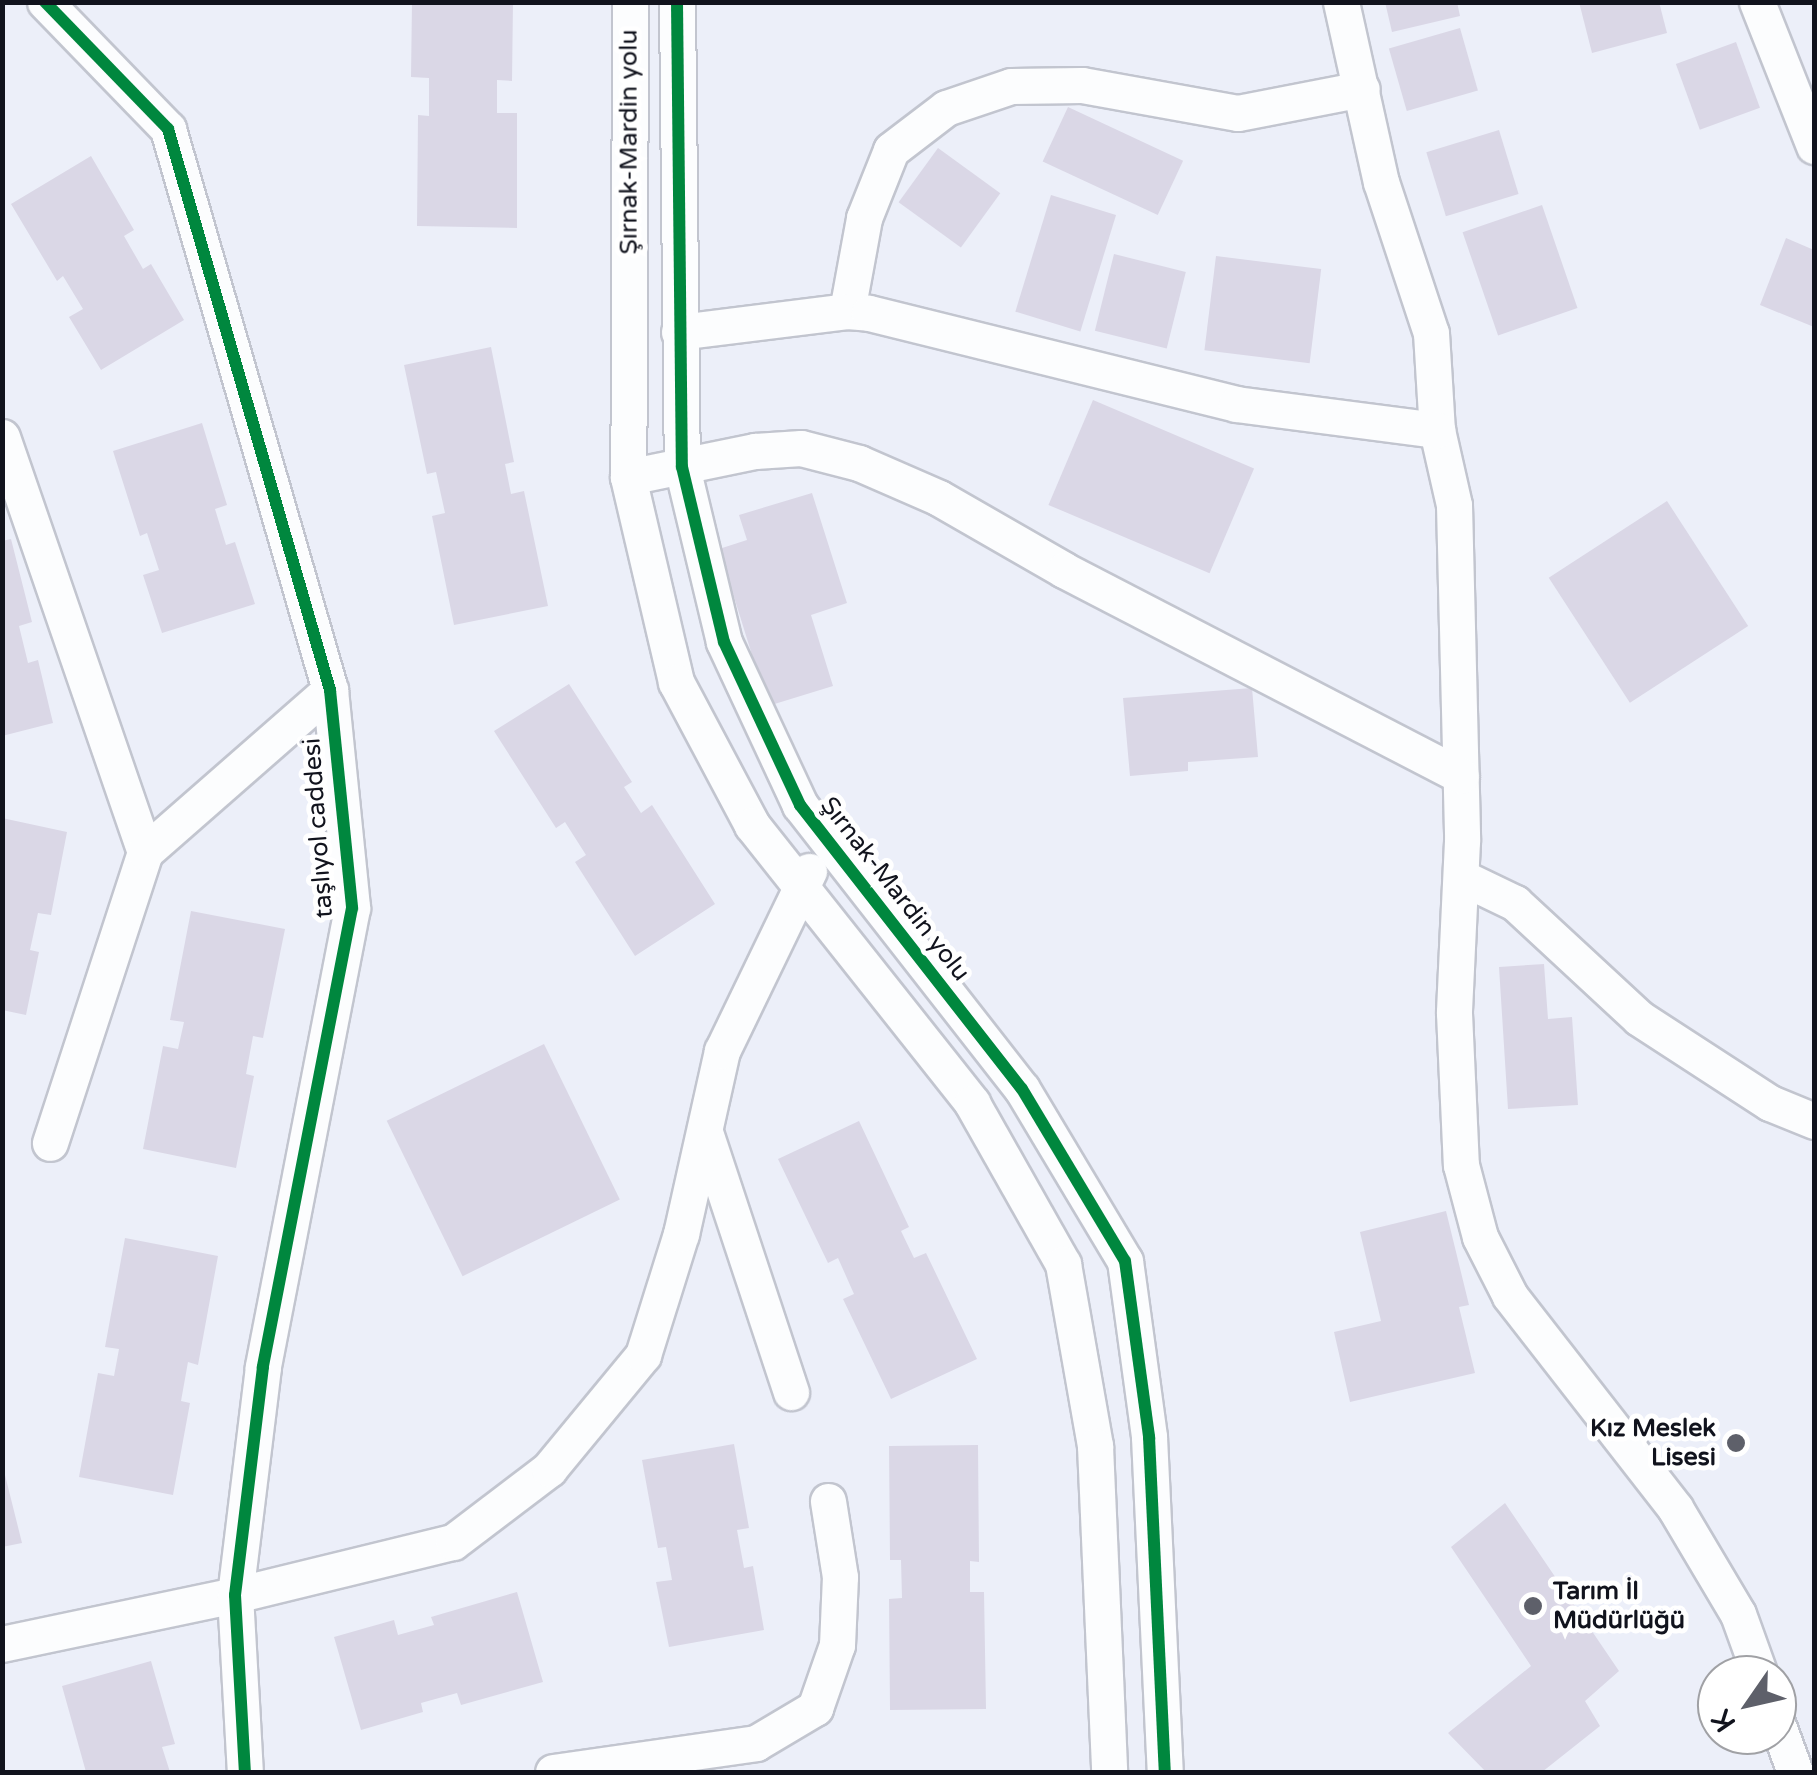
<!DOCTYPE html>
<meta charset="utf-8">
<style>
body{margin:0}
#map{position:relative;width:1817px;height:1775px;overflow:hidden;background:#eceff9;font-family:"Varela Round",sans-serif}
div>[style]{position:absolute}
.building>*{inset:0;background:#dad7e6;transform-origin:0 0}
.roads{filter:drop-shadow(2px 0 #c2c5cf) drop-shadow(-2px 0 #c2c5cf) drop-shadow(0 2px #c2c5cf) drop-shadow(0 -2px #c2c5cf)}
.minor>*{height:35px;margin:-17.5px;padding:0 17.5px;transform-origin:17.5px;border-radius:17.5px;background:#fcfdfe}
.cycleway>*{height:12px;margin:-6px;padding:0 6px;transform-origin:6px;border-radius:6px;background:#00873e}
.dots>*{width:28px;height:28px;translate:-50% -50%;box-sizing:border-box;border:5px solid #fff;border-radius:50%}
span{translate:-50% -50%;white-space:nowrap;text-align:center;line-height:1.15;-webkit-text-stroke:10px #fff;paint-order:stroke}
.street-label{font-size:25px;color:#11131d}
.poi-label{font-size:25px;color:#11131d;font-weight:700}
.right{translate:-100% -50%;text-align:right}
.left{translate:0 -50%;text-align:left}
.frame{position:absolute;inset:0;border:5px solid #11131d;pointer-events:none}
.north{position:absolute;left:1697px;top:1655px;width:100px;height:100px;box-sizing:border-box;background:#fff;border:2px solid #a0a1a5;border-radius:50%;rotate:236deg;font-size:28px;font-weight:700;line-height:40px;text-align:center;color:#11131d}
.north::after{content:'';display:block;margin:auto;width:35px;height:45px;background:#5e606a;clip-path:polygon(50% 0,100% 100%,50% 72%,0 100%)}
</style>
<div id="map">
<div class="building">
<div style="clip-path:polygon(412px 2px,513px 2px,512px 81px,497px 80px,497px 113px,517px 113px,517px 228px,417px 226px,418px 115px,429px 116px,429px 78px,411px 77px)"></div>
<div style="clip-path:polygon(1385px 2px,1457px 2px,1460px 16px,1392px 32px)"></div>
<div style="clip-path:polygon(1579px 2px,1659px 2px,1667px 33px,1592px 53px)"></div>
<div style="left:1460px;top:28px;width:65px;height:74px;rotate:74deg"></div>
<div style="left:1736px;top:42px;width:70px;height:64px;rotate:70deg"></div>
<div style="left:1068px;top:107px;width:127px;height:60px;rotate:25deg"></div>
<div style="left:1499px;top:130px;width:67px;height:76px;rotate:73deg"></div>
<div style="left:938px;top:148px;width:77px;height:67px;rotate:36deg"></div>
<div style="clip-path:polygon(91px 156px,134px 230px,124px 236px,143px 269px,151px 264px,184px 320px,101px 370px,69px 317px,83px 309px,63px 276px,57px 281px,11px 204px)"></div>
<div style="left:1051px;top:195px;width:68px;height:122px;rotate:17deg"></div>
<div style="left:1542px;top:205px;width:109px;height:84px;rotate:71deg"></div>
<div style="clip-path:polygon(1786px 238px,1814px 250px,1814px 327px,1760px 305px)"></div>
<div style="left:1114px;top:254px;width:74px;height:79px;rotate:14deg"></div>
<div style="left:1216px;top:256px;width:106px;height:95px;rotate:7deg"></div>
<div style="clip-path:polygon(491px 347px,514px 462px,505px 464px,511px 494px,524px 491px,548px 606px,454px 625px,432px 516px,445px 513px,436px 472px,427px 474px,404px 365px)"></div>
<div style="left:1093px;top:400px;width:175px;height:114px;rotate:23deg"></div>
<div style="clip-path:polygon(202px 423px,227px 505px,215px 509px,226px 545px,235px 542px,255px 604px,162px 633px,143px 575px,159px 570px,147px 533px,140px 536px,113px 451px)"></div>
<div style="clip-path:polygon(812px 493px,847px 603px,811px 615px,833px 686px,768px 706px,719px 549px,747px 540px,739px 515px)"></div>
<div style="left:1667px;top:501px;width:149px;height:141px;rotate:57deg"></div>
<div style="clip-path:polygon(11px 539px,32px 622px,19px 626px,28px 663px,38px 660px,53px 723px,2px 736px,2px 541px)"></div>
<div style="clip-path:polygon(569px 684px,632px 782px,624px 787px,641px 813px,652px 805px,715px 904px,635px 956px,575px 862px,586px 855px,565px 822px,556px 828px,494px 731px)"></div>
<div style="clip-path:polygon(1252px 688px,1258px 757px,1188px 762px,1188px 771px,1130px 776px,1123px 698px)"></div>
<div style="clip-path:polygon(2px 818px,67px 832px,51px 915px,38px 913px,30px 950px,39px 952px,26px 1015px,2px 1010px)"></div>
<div style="clip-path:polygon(191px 911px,285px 929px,263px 1038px,253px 1036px,246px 1074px,254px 1076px,236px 1168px,143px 1149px,163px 1046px,178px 1049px,184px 1022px,170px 1020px)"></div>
<div style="clip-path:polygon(1544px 964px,1548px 1019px,1572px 1017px,1578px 1105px,1508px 1109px,1499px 967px)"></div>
<div style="left:544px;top:1044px;width:173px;height:175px;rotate:64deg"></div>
<div style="clip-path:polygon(859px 1121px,909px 1227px,901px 1231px,914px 1258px,926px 1253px,977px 1359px,891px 1399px,843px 1299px,854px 1294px,838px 1258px,828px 1263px,778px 1159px)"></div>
<div style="clip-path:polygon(1446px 1211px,1469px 1305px,1459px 1307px,1475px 1373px,1350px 1402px,1334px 1332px,1381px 1321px,1360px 1232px)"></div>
<div style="clip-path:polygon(125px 1238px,218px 1256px,198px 1365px,188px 1362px,181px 1401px,190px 1403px,173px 1495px,79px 1477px,98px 1373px,114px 1376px,119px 1349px,105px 1347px)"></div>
<div style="clip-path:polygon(734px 1444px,749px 1528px,737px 1530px,744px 1568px,753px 1566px,764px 1630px,669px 1647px,656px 1582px,672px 1580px,666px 1547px,658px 1548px,642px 1460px)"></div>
<div style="clip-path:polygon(978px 1445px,979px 1562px,970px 1561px,970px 1592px,984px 1592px,986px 1709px,890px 1710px,889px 1599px,902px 1598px,901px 1560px,890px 1560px,889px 1446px)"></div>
<div style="clip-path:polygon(2px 1463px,22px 1543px,2px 1547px)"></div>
<div style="clip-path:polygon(1505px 1503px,1619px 1671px,1585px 1701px,1600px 1726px,1542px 1772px,1486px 1772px,1448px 1733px,1531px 1666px,1451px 1547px)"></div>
<div style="clip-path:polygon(517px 1592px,543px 1682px,461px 1705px,457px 1693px,421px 1703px,423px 1712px,361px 1730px,334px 1637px,394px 1620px,398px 1635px,434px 1625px,431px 1617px)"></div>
<div style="clip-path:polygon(151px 1661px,175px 1744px,162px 1747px,170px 1772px,86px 1772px,62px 1686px)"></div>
</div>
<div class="roads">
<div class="minor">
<div style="left:45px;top:2px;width:177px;rotate:45.9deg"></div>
<div style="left:168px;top:129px;width:584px;rotate:73.89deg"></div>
<div style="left:330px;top:690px;width:219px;rotate:84.2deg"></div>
<div style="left:352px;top:908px;width:468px;rotate:101deg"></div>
<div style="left:263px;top:1367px;width:230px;rotate:97deg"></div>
<div style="left:235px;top:1595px;width:177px;rotate:86.8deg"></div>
<div style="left:630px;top:2px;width:475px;rotate:90.2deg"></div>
<div style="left:628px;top:477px;width:211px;rotate:76.8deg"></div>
<div style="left:676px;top:682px;width:162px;rotate:62deg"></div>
<div style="left:752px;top:825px;width:355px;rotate:51.6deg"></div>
<div style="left:972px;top:1103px;width:185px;rotate:60.5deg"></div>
<div style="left:1063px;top:1264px;width:185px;rotate:80deg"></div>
<div style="left:1095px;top:1446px;width:326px;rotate:87.5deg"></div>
<div style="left:677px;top:2px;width:465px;rotate:89.4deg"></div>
<div style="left:682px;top:467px;width:180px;rotate:76.5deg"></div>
<div style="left:724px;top:642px;width:180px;rotate:65deg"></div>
<div style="left:800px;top:805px;width:360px;rotate:52deg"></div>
<div style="left:1022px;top:1089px;width:200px;rotate:59.1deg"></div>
<div style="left:1125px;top:1261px;width:178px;rotate:82.2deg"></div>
<div style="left:1149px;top:1437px;width:335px;rotate:87.3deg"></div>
<div style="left:1341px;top:2px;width:184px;rotate:77.5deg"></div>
<div style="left:1381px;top:182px;width:159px;rotate:71.7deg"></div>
<div style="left:1431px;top:333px;width:97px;rotate:86.5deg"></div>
<div style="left:1437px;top:430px;width:77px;rotate:77.2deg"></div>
<div style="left:1454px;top:505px;width:336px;rotate:88.6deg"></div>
<div style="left:1462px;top:841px;width:172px;rotate:92.7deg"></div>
<div style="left:1454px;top:1013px;width:152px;rotate:87.4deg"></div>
<div style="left:1461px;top:1165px;width:74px;rotate:75.2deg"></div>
<div style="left:1480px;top:1237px;width:66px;rotate:63deg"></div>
<div style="left:1510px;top:1296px;width:269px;rotate:52.1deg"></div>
<div style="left:1675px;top:1508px;width:123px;rotate:59.3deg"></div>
<div style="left:1738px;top:1614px;width:65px;rotate:70.2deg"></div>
<div style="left:1757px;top:2px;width:155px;rotate:68.4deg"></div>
<div style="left:847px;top:311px;width:95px;rotate:-79.6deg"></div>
<div style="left:864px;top:218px;width:73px;rotate:-68.3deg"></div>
<div style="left:891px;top:150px;width:69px;rotate:-37.4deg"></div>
<div style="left:946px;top:108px;width:69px;rotate:-18.7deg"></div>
<div style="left:1011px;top:86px;width:71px;rotate:-0.8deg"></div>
<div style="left:1082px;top:85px;width:158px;rotate:10.2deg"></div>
<div style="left:1238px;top:113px;width:126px;rotate:-11deg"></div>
<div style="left:679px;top:332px;width:169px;rotate:-7.1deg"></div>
<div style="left:847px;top:311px;width:22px;rotate:5deg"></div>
<div style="left:869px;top:313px;width:378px;rotate:13.9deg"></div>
<div style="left:1236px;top:404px;width:203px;rotate:7.4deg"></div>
<div style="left:2px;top:437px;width:439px;rotate:71deg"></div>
<div style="left:145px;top:852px;width:306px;rotate:108.1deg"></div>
<div style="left:628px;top:477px;width:130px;rotate:-11.6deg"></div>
<div style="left:755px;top:451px;width:46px;rotate:-3.7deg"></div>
<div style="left:801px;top:448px;width:60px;rotate:14.5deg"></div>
<div style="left:859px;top:463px;width:87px;rotate:23.6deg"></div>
<div style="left:939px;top:498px;width:144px;rotate:29.9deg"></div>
<div style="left:1064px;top:570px;width:447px;rotate:27.4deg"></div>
<div style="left:145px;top:852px;width:246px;rotate:-41.2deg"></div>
<div style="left:1461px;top:877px;width:60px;rotate:25.7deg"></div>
<div style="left:1515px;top:903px;width:169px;rotate:42.8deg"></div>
<div style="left:1639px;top:1018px;width:156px;rotate:33deg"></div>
<div style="left:1770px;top:1103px;width:48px;rotate:22.2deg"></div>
<div style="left:705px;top:1132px;width:274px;rotate:71.7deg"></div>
<div style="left:2px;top:1644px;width:238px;rotate:-11.9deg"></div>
<div style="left:235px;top:1595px;width:224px;rotate:-13.7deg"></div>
<div style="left:453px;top:1542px;width:121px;rotate:-37.2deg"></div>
<div style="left:549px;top:1469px;width:148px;rotate:-50.5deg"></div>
<div style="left:643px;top:1355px;width:127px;rotate:-72.6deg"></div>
<div style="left:681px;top:1234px;width:188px;rotate:-77.4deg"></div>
<div style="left:722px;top:1051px;width:200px;rotate:-64.2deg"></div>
<div style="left:1777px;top:1723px;width:52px;rotate:69.8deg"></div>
<div style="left:553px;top:1772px;width:205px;rotate:-8.1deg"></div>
<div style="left:756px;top:1743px;width:69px;rotate:-30.7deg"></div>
<div style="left:815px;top:1708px;width:67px;rotate:-70.8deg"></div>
<div style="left:837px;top:1645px;width:68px;rotate:-87.5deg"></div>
<div style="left:840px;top:1577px;width:77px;rotate:-99deg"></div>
</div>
</div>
<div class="cycleway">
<div style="left:45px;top:2px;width:177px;rotate:45.9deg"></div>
<div style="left:168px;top:129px;width:584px;rotate:73.89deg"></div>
<div style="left:330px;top:690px;width:219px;rotate:84.2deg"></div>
<div style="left:352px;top:908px;width:468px;rotate:101deg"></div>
<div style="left:263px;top:1367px;width:230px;rotate:97deg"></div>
<div style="left:235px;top:1595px;width:177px;rotate:86.8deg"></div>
<div style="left:677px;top:2px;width:465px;rotate:89.4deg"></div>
<div style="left:682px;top:467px;width:180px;rotate:76.5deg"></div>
<div style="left:724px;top:642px;width:180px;rotate:65deg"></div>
<div style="left:800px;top:805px;width:360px;rotate:52deg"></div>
<div style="left:1022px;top:1089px;width:200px;rotate:59.1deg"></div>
<div style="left:1125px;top:1261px;width:178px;rotate:82.2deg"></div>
<div style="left:1149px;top:1437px;width:335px;rotate:87.3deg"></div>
</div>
<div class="dots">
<div style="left:1736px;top:1443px;background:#5e606a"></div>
<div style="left:1533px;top:1606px;background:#5e606a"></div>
</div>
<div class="street-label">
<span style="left:629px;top:142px;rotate:-90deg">Şırnak-Mardin yolu</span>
<span style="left:318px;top:828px;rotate:-94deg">taşlıyol caddesi</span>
<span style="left:895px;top:889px;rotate:52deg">Şırnak-Mardin yolu</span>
</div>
<div class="poi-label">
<span class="right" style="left:1716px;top:1443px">Kız Meslek<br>Lisesi</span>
<span class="left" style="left:1553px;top:1606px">Tarım İl<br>Müdürlüğü</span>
</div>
<div class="frame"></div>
<div class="north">K</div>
</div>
